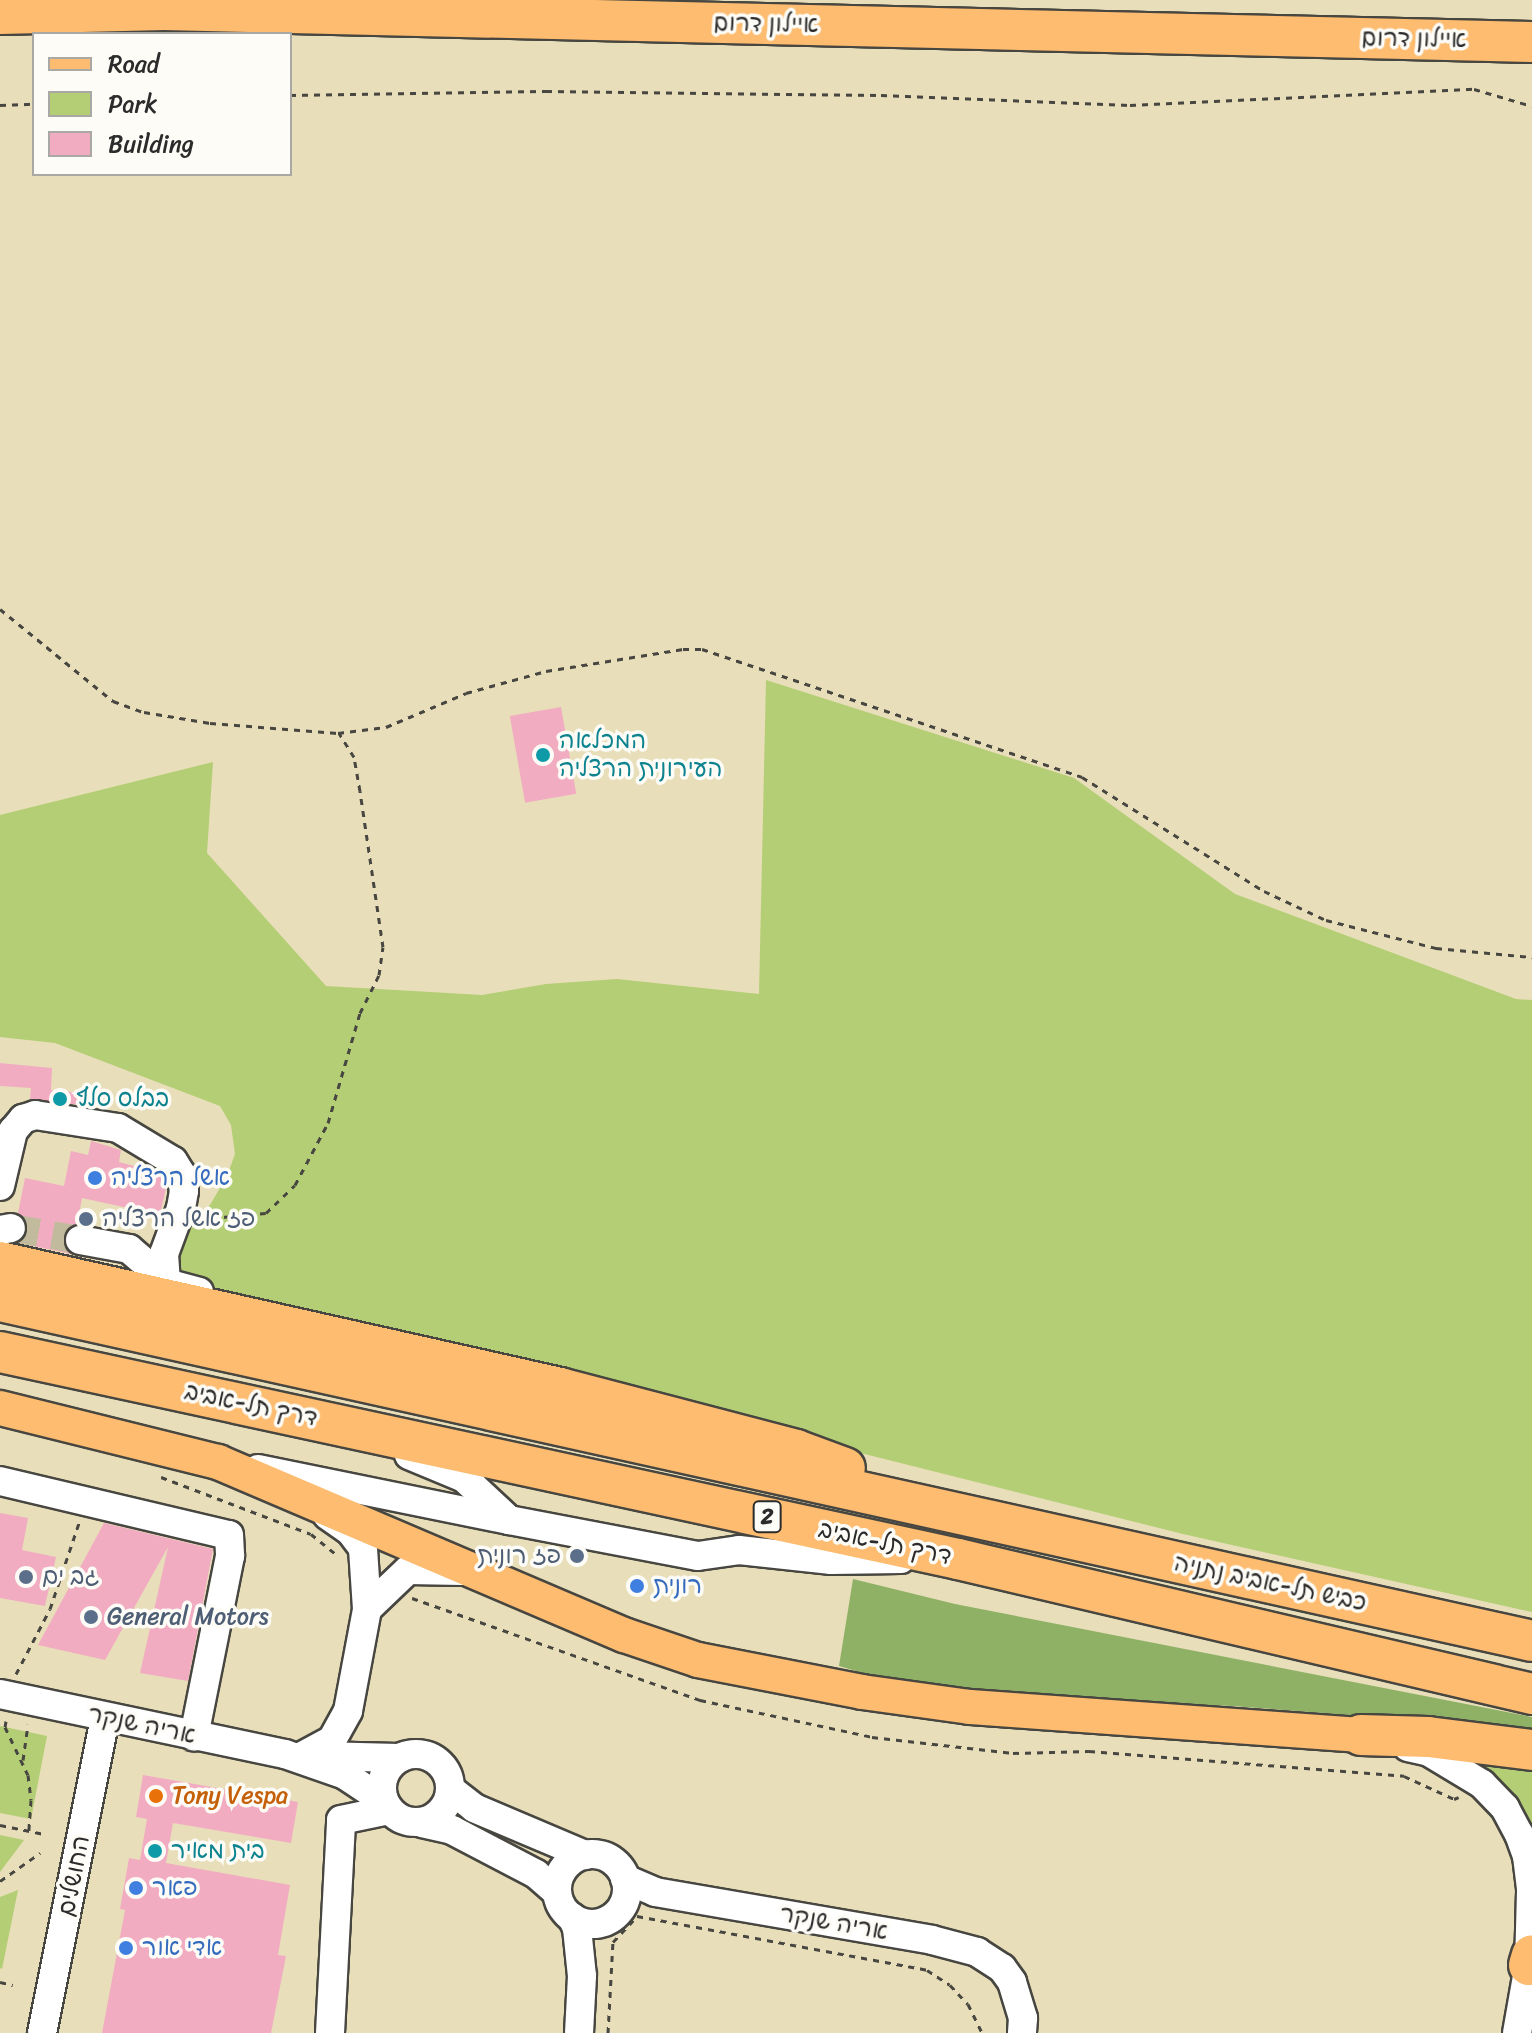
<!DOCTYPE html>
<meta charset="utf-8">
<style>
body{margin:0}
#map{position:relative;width:1532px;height:2033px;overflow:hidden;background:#e8deb9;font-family:Sriracha,"Playpen Sans Hebrew",sans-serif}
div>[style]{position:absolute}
.green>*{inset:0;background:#b3ce74}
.forest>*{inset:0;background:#8eb166}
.building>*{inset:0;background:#f2acc2;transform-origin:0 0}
.minor-tunnel>*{height:28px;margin-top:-14px;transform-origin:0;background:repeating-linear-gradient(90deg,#c2ba9d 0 28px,transparent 0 42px)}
.path>*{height:3px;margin-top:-1.5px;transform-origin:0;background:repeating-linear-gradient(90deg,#474640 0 6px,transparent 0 12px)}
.roads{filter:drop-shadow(2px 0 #474640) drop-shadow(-2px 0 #474640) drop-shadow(0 2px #474640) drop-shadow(0 -2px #474640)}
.minor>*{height:28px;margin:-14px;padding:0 14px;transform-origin:14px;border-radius:14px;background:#fff}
.minor>.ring{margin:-14px;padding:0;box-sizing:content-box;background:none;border:28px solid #fff;border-radius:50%}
.major>*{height:34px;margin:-17px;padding:0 17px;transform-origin:17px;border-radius:17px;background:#fdbc70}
.highway>*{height:40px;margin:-20px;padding:0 20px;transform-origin:20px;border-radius:20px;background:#fdbc70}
.dots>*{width:22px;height:22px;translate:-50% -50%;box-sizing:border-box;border:4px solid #fdfcf7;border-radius:50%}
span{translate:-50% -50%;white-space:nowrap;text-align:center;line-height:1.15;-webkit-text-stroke:7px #fdfcf7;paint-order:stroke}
.shield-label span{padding:2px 6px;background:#fdfcf7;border:2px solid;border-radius:6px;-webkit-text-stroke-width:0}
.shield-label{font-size:22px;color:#2b2b2b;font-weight:700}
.street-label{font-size:24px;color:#2b2b2b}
.culture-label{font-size:24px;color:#0d838f}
.left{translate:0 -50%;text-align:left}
.shop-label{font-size:24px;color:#366cbe}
.service-label{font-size:24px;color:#4e5e75}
.right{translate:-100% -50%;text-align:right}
.food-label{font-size:24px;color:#c56008}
.legend{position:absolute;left:32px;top:32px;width:260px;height:144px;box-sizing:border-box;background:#fdfcf7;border:2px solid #a9a8a5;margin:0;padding:10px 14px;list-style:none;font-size:24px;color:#2b2b2b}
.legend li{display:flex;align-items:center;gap:16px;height:40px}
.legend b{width:40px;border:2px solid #a9a8a5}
</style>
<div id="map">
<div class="green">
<div style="clip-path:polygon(766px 680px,1074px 778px,1235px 894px,1516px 999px,1532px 1000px,1532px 1612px,1183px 1534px,179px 1282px,177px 1242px,210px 1205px,227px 1176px,235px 1154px,231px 1125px,220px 1106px,55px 1043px,0 1037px,0 815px,213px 762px,207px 853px,326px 986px,482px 995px,546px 984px,617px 979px,759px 994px)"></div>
<div style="clip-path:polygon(0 1726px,47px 1736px,31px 1819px,0 1813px)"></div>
<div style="clip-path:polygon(1462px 1753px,1532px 1760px,1532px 1836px,1514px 1798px,1487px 1769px)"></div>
<div style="clip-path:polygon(0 1835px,24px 1840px,0 1872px)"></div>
<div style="clip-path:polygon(18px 1890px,2px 1969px,0 1968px,0 1897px)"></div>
</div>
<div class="forest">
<div style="clip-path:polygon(853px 1579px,955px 1604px,1532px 1717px,1532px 1729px,1232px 1706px,1042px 1699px,900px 1684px,839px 1666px)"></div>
</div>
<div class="building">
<div style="left:561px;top:707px;width:88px;height:52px;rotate:80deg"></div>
<div style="clip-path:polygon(0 1063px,52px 1068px,51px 1090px,90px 1094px,89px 1106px,30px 1099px,31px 1088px,0 1086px)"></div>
<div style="clip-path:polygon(91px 1141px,121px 1150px,119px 1162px,161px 1173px,166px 1188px,160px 1215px,82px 1198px,77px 1224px,68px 1228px,64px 1236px,64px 1246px,71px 1254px,19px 1243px,27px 1233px,27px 1224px,18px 1213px,25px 1178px,64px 1186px,71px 1151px,88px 1155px)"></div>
<div style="clip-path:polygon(0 1513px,28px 1518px,22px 1550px,56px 1557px,45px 1606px,0 1598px)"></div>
<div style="clip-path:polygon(104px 1523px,213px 1549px,188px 1681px,140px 1673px,168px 1547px,105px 1660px,38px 1645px)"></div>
<div style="clip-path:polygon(143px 1775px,298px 1802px,291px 1843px,173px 1823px,166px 1863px,290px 1885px,278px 1955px,286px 1956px,271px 2033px,102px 2033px,125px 1910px,120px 1909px,129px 1858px,140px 1860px,147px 1819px,136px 1817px)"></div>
</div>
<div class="minor-tunnel">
<div style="left:11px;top:1228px;width:70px;rotate:9.9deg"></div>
</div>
<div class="path">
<div style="left:290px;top:95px;width:256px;rotate:-0.9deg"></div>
<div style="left:546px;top:91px;width:335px;rotate:0.7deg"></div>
<div style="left:881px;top:95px;width:249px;rotate:2.3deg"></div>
<div style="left:1130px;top:105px;width:344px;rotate:-2.7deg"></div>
<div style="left:1474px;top:89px;width:60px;rotate:16.3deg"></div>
<div style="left:0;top:105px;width:34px;rotate:-2deg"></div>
<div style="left:0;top:609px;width:146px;rotate:39.2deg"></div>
<div style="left:113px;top:701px;width:33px;rotate:20deg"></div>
<div style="left:144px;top:712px;width:67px;rotate:9.5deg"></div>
<div style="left:210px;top:723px;width:128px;rotate:4.5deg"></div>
<div style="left:338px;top:733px;width:48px;rotate:-7.1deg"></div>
<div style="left:386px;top:727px;width:87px;rotate:-23deg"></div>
<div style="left:466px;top:693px;width:83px;rotate:-15.4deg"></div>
<div style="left:546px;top:671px;width:139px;rotate:-9.1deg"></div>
<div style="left:683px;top:649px;width:19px"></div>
<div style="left:702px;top:649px;width:401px;rotate:18.6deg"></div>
<div style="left:1082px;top:777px;width:215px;rotate:32.1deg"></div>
<div style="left:1264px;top:891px;width:68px;rotate:25.1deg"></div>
<div style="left:1326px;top:920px;width:114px;rotate:14.3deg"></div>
<div style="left:1436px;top:948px;width:96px;rotate:5.4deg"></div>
<div style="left:200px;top:1219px;width:66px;rotate:-5.2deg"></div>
<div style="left:266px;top:1213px;width:40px;rotate:-44deg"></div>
<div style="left:295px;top:1185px;width:70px;rotate:-62deg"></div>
<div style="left:328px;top:1123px;width:115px;rotate:-73.8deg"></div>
<div style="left:360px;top:1013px;width:42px;rotate:-63.4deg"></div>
<div style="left:379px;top:975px;width:28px;rotate:-82deg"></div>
<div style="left:383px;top:947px;width:158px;rotate:-98.4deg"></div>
<div style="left:360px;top:791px;width:35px;rotate:-100deg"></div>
<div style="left:354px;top:757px;width:28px;rotate:-122deg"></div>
<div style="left:161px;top:1477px;width:160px;rotate:20.8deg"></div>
<div style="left:311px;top:1534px;width:32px;rotate:39deg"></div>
<div style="left:412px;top:1598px;width:306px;rotate:19.5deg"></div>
<div style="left:700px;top:1700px;width:176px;rotate:12.1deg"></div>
<div style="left:872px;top:1737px;width:142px;rotate:6.5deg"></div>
<div style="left:1013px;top:1753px;width:76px;rotate:-1.5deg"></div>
<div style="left:1089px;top:1751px;width:316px;rotate:4.5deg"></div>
<div style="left:1404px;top:1776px;width:55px;rotate:24.7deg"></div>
<div style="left:1454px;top:1799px;width:5px;rotate:-22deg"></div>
<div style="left:16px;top:1674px;width:73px;rotate:-62.4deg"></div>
<div style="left:50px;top:1609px;width:91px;rotate:-71.4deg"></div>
<div style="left:6px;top:1721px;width:6px;rotate:99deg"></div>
<div style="left:5px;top:1727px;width:53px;rotate:64.4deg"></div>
<div style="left:28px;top:1775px;width:25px;rotate:83deg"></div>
<div style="left:31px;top:1800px;width:31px;rotate:94deg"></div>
<div style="left:23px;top:1760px;width:36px;rotate:-82deg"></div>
<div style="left:0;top:1825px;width:45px;rotate:11.6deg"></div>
<div style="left:0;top:1881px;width:49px;rotate:-35deg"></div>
<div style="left:0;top:1982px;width:13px;rotate:13deg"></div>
<div style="left:608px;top:2033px;width:91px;rotate:-86.9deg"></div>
<div style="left:613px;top:1942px;width:35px;rotate:-47deg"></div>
<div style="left:637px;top:1916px;width:295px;rotate:10.5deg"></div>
<div style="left:927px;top:1970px;width:27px;rotate:33deg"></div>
<div style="left:950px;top:1985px;width:26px;rotate:47deg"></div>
<div style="left:968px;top:2004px;width:32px;rotate:64deg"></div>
</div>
<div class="roads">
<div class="minor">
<div style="left:0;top:1186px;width:57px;rotate:-76.7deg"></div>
<div style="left:13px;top:1131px;width:16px;rotate:-50deg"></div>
<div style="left:23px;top:1119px;width:13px;rotate:-18deg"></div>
<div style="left:35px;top:1115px;width:84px;rotate:8.9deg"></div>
<div style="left:118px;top:1128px;width:64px;rotate:31deg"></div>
<div style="left:173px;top:1161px;width:15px;rotate:58deg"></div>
<div style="left:181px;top:1174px;width:17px;rotate:80deg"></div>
<div style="left:184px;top:1191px;width:17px;rotate:100deg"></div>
<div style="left:181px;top:1208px;width:49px;rotate:110.3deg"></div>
<div style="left:164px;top:1254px;width:26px;rotate:86deg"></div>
<div style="left:0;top:1230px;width:11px;rotate:-10deg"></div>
<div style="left:80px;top:1240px;width:50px;rotate:10.4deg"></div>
<div style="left:129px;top:1249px;width:54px;rotate:40.5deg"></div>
<div style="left:170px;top:1284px;width:30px;rotate:15deg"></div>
<div style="left:409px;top:1455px;width:60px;rotate:22.7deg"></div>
<div style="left:464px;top:1478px;width:62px;rotate:43deg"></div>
<div style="left:509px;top:1520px;width:192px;rotate:10.8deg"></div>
<div style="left:698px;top:1556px;width:41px;rotate:-8.3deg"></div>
<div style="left:739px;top:1550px;width:93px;rotate:6.2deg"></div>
<div style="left:831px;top:1560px;width:70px;rotate:-0.8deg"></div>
<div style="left:258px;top:1469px;width:256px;rotate:11.5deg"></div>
<div style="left:0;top:1481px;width:235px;rotate:13.3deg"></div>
<div style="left:229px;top:1535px;width:21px;rotate:87deg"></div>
<div style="left:230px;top:1556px;width:184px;rotate:101.3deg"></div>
<div style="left:367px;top:1609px;width:57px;rotate:-43.6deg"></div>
<div style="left:408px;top:1570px;width:54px;rotate:1.1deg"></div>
<div style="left:0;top:1694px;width:291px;rotate:11.9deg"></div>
<div style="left:285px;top:1754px;width:64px;rotate:19.3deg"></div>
<div style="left:345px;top:1775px;width:47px;rotate:33.7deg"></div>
<div style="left:1408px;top:1747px;width:22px;rotate:13deg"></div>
<div style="left:1429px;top:1752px;width:62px;rotate:31.1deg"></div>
<div style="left:1482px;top:1784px;width:33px;rotate:46deg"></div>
<div style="left:1505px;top:1808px;width:30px;rotate:62deg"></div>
<div style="left:1519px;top:1834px;width:23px;rotate:70deg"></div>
<div style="left:1527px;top:1856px;width:35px;rotate:83deg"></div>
<div style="left:1531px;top:1891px;width:74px;rotate:91.5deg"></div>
<div style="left:1529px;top:1965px;width:69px;rotate:100deg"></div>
<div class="ring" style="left:382px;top:1754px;width:40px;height:40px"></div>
<div style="left:304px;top:1755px;width:32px;rotate:-28deg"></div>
<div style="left:332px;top:1740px;width:33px;rotate:-61deg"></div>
<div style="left:348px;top:1711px;width:104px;rotate:-79.4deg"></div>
<div style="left:367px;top:1609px;width:61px;rotate:-93.8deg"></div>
<div style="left:363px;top:1548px;width:21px;rotate:-127deg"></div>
<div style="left:350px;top:1531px;width:28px;rotate:-145deg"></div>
<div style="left:318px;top:1756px;width:81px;rotate:1.4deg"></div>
<div style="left:450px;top:1789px;width:31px;rotate:38deg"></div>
<div style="left:474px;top:1808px;width:121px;rotate:22.9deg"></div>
<div style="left:422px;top:1823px;width:31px;rotate:13deg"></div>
<div style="left:452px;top:1830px;width:95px;rotate:27.6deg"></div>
<div style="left:536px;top:1874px;width:28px;rotate:41deg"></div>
<div class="ring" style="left:557px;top:1854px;width:42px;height:42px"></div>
<div style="left:625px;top:1879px;width:33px;rotate:23deg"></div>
<div style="left:655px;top:1892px;width:281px;rotate:9.8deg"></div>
<div style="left:932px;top:1940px;width:47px;rotate:14.9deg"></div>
<div style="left:977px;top:1952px;width:30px;rotate:33deg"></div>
<div style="left:1002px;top:1968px;width:17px;rotate:54deg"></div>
<div style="left:1012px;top:1982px;width:38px;rotate:73deg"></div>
<div style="left:1023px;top:2018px;width:15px;rotate:94deg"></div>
<div style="left:572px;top:1917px;width:12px;rotate:66deg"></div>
<div style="left:577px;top:1928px;width:48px;rotate:84.1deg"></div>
<div style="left:582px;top:1976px;width:57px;rotate:93deg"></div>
<div style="left:42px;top:2033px;width:321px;rotate:-78.7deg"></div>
<div style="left:330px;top:2033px;width:213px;rotate:-87deg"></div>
<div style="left:341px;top:1820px;width:49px;rotate:-11.8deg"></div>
</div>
<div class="major">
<div style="left:0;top:1408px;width:225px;rotate:13.9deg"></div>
<div style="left:218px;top:1462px;width:441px;rotate:23.1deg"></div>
<div style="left:624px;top:1635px;width:78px;rotate:18.7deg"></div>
<div style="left:698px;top:1660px;width:167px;rotate:11deg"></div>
<div style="left:862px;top:1692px;width:109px;rotate:7.9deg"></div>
<div style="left:970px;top:1707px;width:392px;rotate:4.1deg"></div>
</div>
<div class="highway">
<div style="left:0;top:14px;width:164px;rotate:-1.4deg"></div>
<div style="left:164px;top:10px;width:1368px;rotate:1.34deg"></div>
<div style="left:0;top:1262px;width:574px;rotate:12.68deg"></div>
<div style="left:560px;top:1388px;width:244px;rotate:14.7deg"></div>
<div style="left:796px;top:1450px;width:52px;rotate:20.2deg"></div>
<div style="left:0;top:1301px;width:1569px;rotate:12.51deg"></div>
<div style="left:0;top:1352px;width:980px;rotate:12.19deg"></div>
<div style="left:958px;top:1559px;width:590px;rotate:13.23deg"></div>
<div style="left:1361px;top:1735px;width:67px;rotate:1.7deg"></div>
<div style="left:1428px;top:1737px;width:105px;rotate:7.1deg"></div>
<div style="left:1529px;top:1965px;width:10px;rotate:-73deg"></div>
</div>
</div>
<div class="dots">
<div style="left:543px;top:755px;background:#0f9aa8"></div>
<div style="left:60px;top:1099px;background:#0f9aa8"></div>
<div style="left:95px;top:1178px;background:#3f7fe0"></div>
<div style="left:86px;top:1219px;background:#5c6f8a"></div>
<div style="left:577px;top:1556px;background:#5c6f8a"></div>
<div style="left:26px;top:1577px;background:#5c6f8a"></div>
<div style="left:637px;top:1586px;background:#3f7fe0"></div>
<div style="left:91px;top:1617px;background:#5c6f8a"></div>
<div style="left:156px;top:1796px;background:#e8710a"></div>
<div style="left:155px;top:1851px;background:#0f9aa8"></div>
<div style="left:136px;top:1888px;background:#3f7fe0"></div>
<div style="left:126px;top:1948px;background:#3f7fe0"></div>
</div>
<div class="shield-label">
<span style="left:767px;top:1517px">2</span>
</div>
<div class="street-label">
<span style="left:766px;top:24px;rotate:1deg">איילון דרום</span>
<span style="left:1414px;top:39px;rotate:1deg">איילון דרום</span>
<span style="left:251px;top:1405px;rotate:12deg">דרך תל-אביב</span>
<span style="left:885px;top:1543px;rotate:12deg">דרך תל-אביב</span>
<span style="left:1270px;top:1583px;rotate:12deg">כביש תל-אביב נתניה</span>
<span style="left:142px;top:1725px;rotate:12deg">אריה שנקר</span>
<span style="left:74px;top:1876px;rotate:-79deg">החושלים</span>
<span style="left:834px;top:1923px;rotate:10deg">אריה שנקר</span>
</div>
<div class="culture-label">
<span class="left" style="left:559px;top:755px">המכלאה<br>העירונית הרצליה</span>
<span class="left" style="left:76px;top:1099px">בבלס סלף</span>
<span class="left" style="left:171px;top:1851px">בית מאיר</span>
</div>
<div class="shop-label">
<span class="left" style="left:111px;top:1178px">אשל הרצליה</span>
<span class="left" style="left:653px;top:1586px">רונית</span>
<span class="left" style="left:152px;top:1888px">פאר</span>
<span class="left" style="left:142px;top:1948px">אדי אור</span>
</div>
<div class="service-label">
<span class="left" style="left:102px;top:1219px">פז אשל הרצליה</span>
<span class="right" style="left:561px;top:1556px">פז רונית</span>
<span class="left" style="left:42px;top:1577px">גב ים</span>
<span class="left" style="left:107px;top:1617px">General Motors</span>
</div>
<div class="food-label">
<span class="left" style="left:172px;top:1796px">Tony Vespa</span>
</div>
<ul class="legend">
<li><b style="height:10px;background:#fdbc70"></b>Road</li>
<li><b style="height:22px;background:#b3ce74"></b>Park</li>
<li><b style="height:22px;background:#f2acc2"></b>Building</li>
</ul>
</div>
